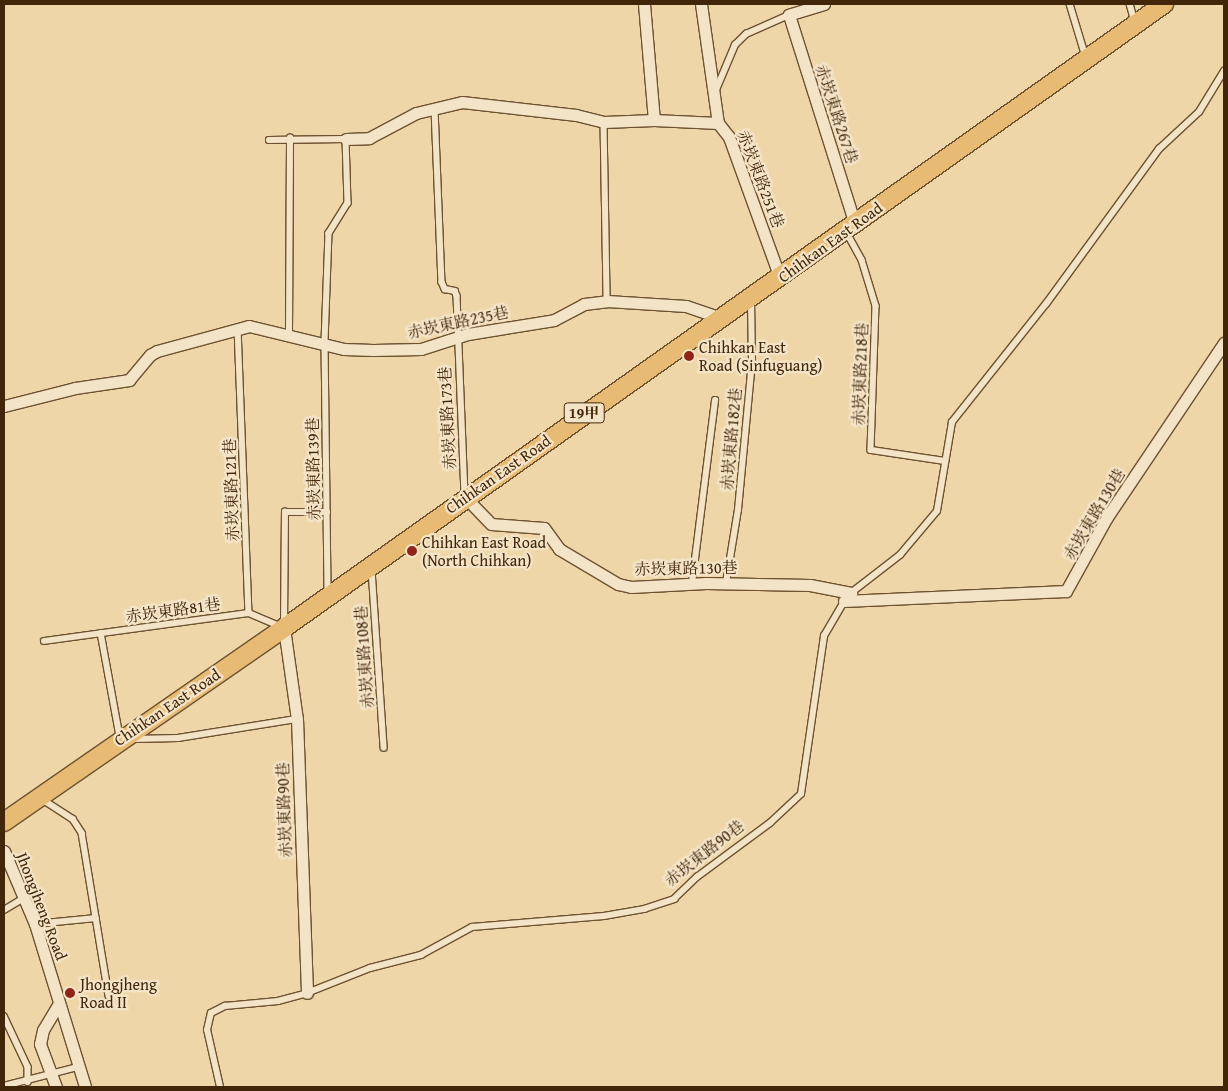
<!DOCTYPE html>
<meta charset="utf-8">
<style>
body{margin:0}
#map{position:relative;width:1228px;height:1091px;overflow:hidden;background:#eed6a9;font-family:"Gentium Book Plus","Noto Serif TC",serif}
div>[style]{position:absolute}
.roads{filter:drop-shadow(1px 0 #6d5231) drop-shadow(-1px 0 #6d5231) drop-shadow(0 1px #6d5231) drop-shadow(0 -1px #6d5231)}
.service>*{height:5.5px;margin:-2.75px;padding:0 2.75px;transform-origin:2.75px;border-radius:2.75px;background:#f4e4c7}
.minor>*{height:11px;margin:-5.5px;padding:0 5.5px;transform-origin:5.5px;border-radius:5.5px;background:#f4e4c7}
.primary>*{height:18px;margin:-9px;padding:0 9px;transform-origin:9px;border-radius:9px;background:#e7bb74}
.dots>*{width:14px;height:14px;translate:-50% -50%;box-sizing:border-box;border:2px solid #f4e4c7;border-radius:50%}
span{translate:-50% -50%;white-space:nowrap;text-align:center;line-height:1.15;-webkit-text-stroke:4.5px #f4e4c7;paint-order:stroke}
.shield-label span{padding:1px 4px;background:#f4e4c7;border:1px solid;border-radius:4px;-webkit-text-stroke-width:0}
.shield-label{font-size:15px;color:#422609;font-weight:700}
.street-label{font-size:16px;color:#422609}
.poi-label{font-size:16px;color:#422609}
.left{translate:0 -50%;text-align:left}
.frame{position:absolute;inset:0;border:5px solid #422609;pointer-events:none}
</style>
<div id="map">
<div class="roads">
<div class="service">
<div style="left:1070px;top:4px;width:55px;rotate:73.2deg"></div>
<div style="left:1130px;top:4px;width:18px;rotate:74deg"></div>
<div style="left:716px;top:90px;width:49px;rotate:-67.1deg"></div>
<div style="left:735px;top:45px;width:16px;rotate:-45deg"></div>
<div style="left:746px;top:34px;width:47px;rotate:-23.8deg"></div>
<div style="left:435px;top:109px;width:173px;rotate:87.7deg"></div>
<div style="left:442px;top:282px;width:8px;rotate:67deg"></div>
<div style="left:445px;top:289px;width:10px;rotate:11deg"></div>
<div style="left:455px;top:291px;width:5px;rotate:68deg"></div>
<div style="left:457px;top:296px;width:201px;rotate:87.7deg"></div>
<div style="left:604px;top:122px;width:179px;rotate:89deg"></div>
<div style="left:269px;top:140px;width:77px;rotate:-0.7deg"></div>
<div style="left:346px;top:139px;width:64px;rotate:88.2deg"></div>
<div style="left:348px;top:203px;width:36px;rotate:122deg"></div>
<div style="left:329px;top:233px;width:109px;rotate:92.1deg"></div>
<div style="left:325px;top:342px;width:252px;rotate:89.3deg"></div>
<div style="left:846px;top:231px;width:33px;rotate:61deg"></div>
<div style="left:862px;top:260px;width:48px;rotate:73.1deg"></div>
<div style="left:876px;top:306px;width:144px;rotate:92deg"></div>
<div style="left:871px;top:450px;width:75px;rotate:8.5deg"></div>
<div style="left:238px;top:328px;width:285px;rotate:87.8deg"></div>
<div style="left:289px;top:333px;width:195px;rotate:-89.7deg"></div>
<div style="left:372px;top:570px;width:178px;rotate:86.1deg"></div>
<div style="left:692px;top:583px;width:184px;rotate:-82.8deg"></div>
<div style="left:726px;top:583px;width:74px;rotate:-80.7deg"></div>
<div style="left:738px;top:510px;width:148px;rotate:-84.6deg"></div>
<div style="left:752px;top:363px;width:61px;rotate:-90.9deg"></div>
<div style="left:851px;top:593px;width:62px;rotate:-37.8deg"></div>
<div style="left:900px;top:555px;width:57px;rotate:-49.9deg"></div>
<div style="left:937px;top:511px;width:90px;rotate:-80.4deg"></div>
<div style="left:952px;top:422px;width:151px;rotate:-51.5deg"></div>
<div style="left:1046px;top:304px;width:192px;rotate:-53.9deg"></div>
<div style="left:1159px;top:149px;width:54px;rotate:-42.8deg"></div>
<div style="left:1199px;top:112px;width:48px;rotate:-58.6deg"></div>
<div style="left:249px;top:613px;width:34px;rotate:23deg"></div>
<div style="left:284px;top:624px;width:112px;rotate:-89.5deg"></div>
<div style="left:285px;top:512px;width:42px"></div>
<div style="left:101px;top:633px;width:106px;rotate:79.6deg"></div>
<div style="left:44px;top:641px;width:207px;rotate:-7.8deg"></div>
<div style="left:133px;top:739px;width:45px;rotate:-1.3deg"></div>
<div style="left:178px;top:738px;width:121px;rotate:-9.1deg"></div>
<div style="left:42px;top:799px;width:37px;rotate:33deg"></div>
<div style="left:73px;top:819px;width:17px;rotate:57deg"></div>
<div style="left:82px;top:833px;width:165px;rotate:80.6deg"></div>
<div style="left:4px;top:910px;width:23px;rotate:-31deg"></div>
<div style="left:35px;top:924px;width:61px;rotate:-5.6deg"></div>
<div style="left:4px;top:1016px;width:56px;rotate:64.8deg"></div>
<div style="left:28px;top:1067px;width:15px;rotate:90deg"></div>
<div style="left:4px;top:1086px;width:76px;rotate:-14.4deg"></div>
<div style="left:220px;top:1087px;width:58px;rotate:-102.8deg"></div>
<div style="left:207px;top:1030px;width:17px;rotate:-77deg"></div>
<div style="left:211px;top:1013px;width:16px;rotate:-27deg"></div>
<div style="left:225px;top:1006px;width:53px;rotate:-5.4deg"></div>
<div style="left:278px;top:1001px;width:30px;rotate:-15deg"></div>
<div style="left:307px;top:993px;width:68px;rotate:-21.6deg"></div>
<div style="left:370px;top:968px;width:53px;rotate:-14.3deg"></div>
<div style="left:421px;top:955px;width:58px;rotate:-28.8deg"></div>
<div style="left:472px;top:927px;width:132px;rotate:-4.8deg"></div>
<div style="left:604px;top:916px;width:41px;rotate:-9.9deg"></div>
<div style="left:644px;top:909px;width:32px;rotate:-18deg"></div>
<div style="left:674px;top:899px;width:32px;rotate:-44deg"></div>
<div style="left:697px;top:877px;width:91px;rotate:-36.5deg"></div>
<div style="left:770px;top:823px;width:42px;rotate:-43.1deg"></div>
<div style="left:801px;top:794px;width:160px;rotate:-81.7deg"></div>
<div style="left:824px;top:636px;width:42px;rotate:-59.7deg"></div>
</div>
<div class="minor">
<div style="left:644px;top:4px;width:116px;rotate:85.1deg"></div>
<div style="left:701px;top:4px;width:120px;rotate:81.9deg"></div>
<div style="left:718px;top:123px;width:18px;rotate:52deg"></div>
<div style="left:729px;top:137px;width:150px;rotate:70.1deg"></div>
<div style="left:824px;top:4px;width:37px;rotate:163deg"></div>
<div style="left:789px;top:15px;width:219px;rotate:72.5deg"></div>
<div style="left:346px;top:139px;width:23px;rotate:-2deg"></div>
<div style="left:369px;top:138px;width:53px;rotate:-28deg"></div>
<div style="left:416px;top:113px;width:47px;rotate:-13.4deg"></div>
<div style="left:462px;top:102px;width:115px;rotate:6.5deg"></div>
<div style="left:576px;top:115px;width:29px;rotate:14deg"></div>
<div style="left:604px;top:122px;width:50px;rotate:-2.3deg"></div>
<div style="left:654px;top:120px;width:64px;rotate:2.7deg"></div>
<div style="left:4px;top:406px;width:73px;rotate:-14.2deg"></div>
<div style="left:75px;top:388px;width:55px;rotate:-8.4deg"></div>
<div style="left:129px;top:380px;width:33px;rotate:-50deg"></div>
<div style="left:150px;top:355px;width:8px;rotate:-30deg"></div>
<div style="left:157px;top:351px;width:95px;rotate:-15.2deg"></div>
<div style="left:249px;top:326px;width:98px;rotate:13.6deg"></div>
<div style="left:344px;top:349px;width:29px;rotate:2deg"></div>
<div style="left:373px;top:350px;width:48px;rotate:-1.2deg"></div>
<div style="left:421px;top:349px;width:49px;rotate:-17.7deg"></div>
<div style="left:468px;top:334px;width:87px;rotate:-9.2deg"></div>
<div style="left:554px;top:320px;width:34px;rotate:-28deg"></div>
<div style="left:584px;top:304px;width:23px;rotate:-7deg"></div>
<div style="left:607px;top:301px;width:79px;rotate:3.6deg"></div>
<div style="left:686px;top:306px;width:37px;rotate:19deg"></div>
<div style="left:465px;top:497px;width:37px;rotate:46deg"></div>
<div style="left:491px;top:524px;width:53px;rotate:4.3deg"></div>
<div style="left:544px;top:528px;width:26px;rotate:54deg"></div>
<div style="left:559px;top:549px;width:69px;rotate:30.7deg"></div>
<div style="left:618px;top:584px;width:13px;rotate:13deg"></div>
<div style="left:631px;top:587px;width:75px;rotate:-3.1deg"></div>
<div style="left:706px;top:583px;width:104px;rotate:1.1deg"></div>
<div style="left:810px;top:585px;width:42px;rotate:11deg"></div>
<div style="left:844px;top:601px;width:222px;rotate:-2.6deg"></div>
<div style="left:1066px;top:591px;width:85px;rotate:-61deg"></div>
<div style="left:1107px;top:517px;width:210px;rotate:-56.1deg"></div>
<div style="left:284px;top:628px;width:92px;rotate:81.9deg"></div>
<div style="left:297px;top:719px;width:274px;rotate:87.9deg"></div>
<div style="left:4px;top:851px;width:79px;rotate:67deg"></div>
<div style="left:35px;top:924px;width:170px;rotate:72.9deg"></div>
<div style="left:56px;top:1087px;width:46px;rotate:-110.4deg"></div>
<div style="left:40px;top:1044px;width:14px;rotate:-78deg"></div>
<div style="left:43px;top:1030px;width:31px;rotate:-59deg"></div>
</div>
<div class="primary">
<div style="left:4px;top:822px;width:341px;rotate:-34.7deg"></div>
<div style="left:284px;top:628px;width:1079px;rotate:-35.34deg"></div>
</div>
</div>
<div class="dots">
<div style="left:689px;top:356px;background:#8f2418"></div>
<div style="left:412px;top:551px;background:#8f2418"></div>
<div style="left:70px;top:993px;background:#8f2418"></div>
</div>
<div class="shield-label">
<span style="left:584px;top:413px">19甲</span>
</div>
<div class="street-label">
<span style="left:837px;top:114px;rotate:72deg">赤崁東路267巷</span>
<span style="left:761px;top:179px;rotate:69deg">赤崁東路251巷</span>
<span style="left:830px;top:242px;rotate:-36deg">Chihkan East Road</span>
<span style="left:458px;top:322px;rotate:-12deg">赤崁東路235巷</span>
<span style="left:860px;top:374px;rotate:-88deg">赤崁東路218巷</span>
<span style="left:447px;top:418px;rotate:-93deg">赤崁東路173巷</span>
<span style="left:731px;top:439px;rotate:-85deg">赤崁東路182巷</span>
<span style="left:313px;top:469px;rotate:-91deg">赤崁東路139巷</span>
<span style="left:498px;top:474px;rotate:-35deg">Chihkan East Road</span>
<span style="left:231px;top:490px;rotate:-92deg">赤崁東路121巷</span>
<span style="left:1094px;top:514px;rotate:-59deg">赤崁東路130巷</span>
<span style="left:686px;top:568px;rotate:-1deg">赤崁東路130巷</span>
<span style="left:173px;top:610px;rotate:-8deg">赤崁東路81巷</span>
<span style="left:364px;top:657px;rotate:-94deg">赤崁東路108巷</span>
<span style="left:167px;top:707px;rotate:-34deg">Chihkan East Road</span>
<span style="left:284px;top:810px;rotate:-92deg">赤崁東路90巷</span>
<span style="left:704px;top:853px;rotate:-38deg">赤崁東路90巷</span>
<span style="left:42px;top:906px;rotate:69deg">Jhongjheng Road</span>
</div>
<div class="poi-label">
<span class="left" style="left:699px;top:356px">Chihkan East<br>Road (Sinfuguang)</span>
<span class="left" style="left:422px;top:551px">Chihkan East Road<br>(North Chihkan)</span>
<span class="left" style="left:80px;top:993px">Jhongjheng<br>Road II</span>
</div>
<div class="frame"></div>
</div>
